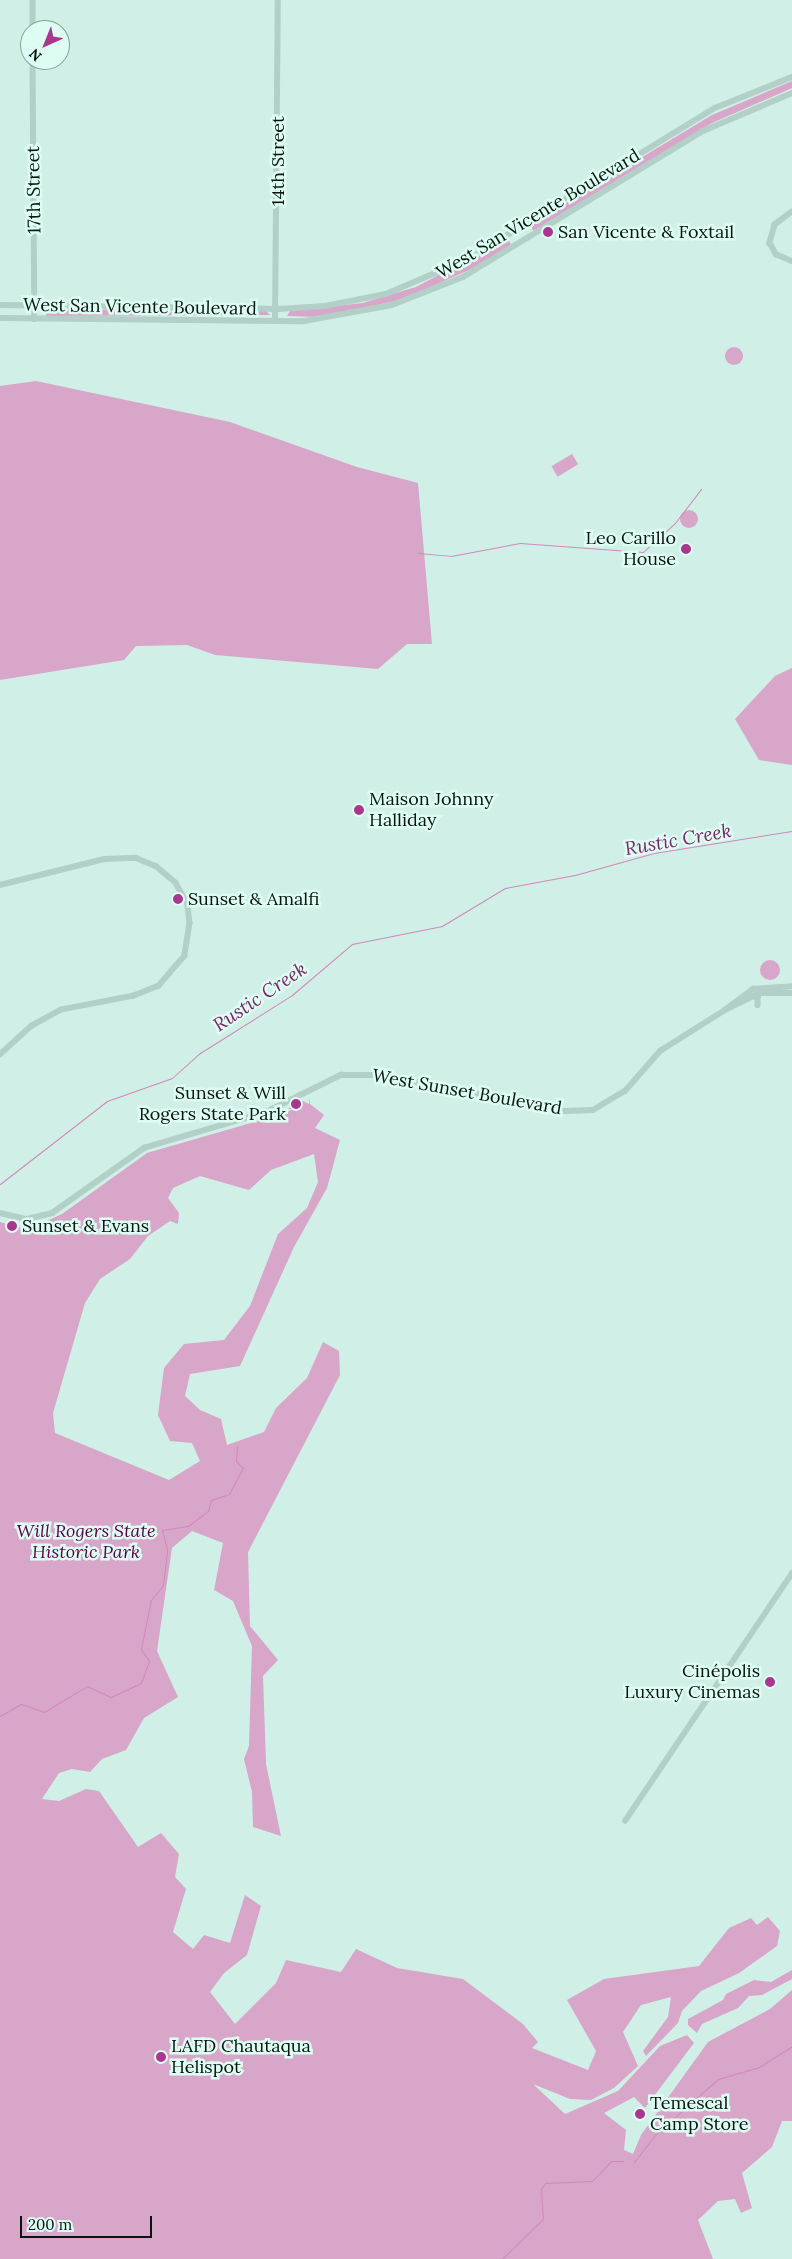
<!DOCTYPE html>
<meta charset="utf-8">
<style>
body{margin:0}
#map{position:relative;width:792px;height:2259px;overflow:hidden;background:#d0efe6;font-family:Lora,serif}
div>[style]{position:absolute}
.green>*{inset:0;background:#d8a6c8;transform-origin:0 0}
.round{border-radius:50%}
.stream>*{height:1px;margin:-0.5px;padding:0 0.5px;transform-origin:0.5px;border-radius:0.5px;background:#d287bc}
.secondary>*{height:5.5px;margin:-2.75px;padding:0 2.75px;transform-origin:2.75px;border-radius:2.75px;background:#b2cfc8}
.dots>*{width:14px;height:14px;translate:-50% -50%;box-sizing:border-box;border:2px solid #ddfdf3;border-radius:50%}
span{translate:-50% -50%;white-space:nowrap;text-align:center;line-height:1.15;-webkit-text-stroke:5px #ddfdf3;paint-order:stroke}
.street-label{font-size:18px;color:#0a1512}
.poi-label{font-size:18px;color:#0a1512}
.left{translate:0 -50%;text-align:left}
.right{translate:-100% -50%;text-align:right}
.park-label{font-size:18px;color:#5d004c;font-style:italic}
.water-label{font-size:19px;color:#7e2669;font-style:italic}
.north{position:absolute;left:20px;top:20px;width:50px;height:50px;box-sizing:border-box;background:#ddfdf3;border:1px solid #89a099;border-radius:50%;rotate:224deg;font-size:14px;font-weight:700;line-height:20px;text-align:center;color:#0a1512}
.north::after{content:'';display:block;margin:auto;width:18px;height:22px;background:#aa368f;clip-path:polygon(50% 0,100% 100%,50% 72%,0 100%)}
.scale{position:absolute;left:20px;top:2216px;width:132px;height:22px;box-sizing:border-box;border:2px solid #0a1512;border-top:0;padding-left:6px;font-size:15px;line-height:18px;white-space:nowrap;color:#0a1512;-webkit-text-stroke:4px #ddfdf3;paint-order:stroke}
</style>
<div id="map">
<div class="green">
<div style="clip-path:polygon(792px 81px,792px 88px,712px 123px,533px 231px,531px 224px,712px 115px)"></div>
<div style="clip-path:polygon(508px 238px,511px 245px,476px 267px,401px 300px,317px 317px,287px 316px,290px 311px,363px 303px,416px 287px)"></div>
<div style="clip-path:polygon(47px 309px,266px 311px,270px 315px,46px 316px)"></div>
<div class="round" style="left:725px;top:347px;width:18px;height:18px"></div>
<div style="clip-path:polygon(36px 381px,230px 422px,357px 467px,418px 483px,432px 644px,407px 644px,378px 669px,215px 655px,187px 645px,136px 646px,124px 660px,0 680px,0 386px)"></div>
<div style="left:572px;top:454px;width:12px;height:24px;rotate:59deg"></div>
<div class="round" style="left:680px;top:510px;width:18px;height:18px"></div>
<div style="clip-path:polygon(792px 668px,792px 765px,759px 760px,735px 719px,775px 676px)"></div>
<div class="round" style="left:760px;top:960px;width:20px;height:20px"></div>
<div style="clip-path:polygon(evenodd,309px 1097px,310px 1104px,324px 1115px,315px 1128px,340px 1140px,327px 1188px,294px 1247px,240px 1366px,190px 1374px,185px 1396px,200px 1410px,221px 1419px,227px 1445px,264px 1432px,276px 1408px,307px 1378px,323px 1342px,339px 1351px,340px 1375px,248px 1552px,250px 1626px,278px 1660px,263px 1676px,266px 1764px,281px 1836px,253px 1827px,252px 1792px,244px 1759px,249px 1746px,252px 1646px,233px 1601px,214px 1590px,223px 1543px,192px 1531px,172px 1548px,157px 1651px,178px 1697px,144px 1718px,126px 1750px,102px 1759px,90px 1772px,72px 1769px,59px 1773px,42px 1799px,59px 1801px,86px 1789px,99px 1791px,138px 1847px,161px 1833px,179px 1854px,175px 1877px,186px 1889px,173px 1932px,193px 1949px,204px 1935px,230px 1943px,245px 1895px,261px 1906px,247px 1955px,224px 1973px,210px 1992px,235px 2024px,276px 1983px,286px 1960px,341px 1972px,356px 1949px,397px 1968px,463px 1979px,523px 2024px,538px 2042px,532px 2048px,588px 2070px,596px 2051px,567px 2000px,604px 1979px,699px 1966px,729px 1928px,751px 1918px,757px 1925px,768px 1917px,780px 1931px,777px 1946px,739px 1973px,701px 1991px,682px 2011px,678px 2023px,646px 2056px,643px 2051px,668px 2017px,671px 1997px,641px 2005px,623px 2032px,638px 2066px,614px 2088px,591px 2100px,570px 2099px,533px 2084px,565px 2114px,618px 2091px,660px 2046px,687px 2035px,694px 2043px,645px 2108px,634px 2097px,604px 2113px,626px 2130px,624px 2150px,633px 2154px,641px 2135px,708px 2042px,770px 2009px,792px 1990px,792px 2121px,782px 2121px,772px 2147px,742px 2173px,752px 2208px,741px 2213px,735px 2199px,718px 2201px,698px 2220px,713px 2259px,0 2259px,0 1222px,22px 1228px,38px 1225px,62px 1214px,147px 1153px,272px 1117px,303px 1101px,309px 1104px,309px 1097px,314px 1154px,318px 1182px,307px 1208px,278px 1234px,250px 1306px,224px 1340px,184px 1344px,164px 1368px,158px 1415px,170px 1441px,192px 1443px,200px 1461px,169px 1480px,55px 1433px,53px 1413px,85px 1303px,100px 1279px,130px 1259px,148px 1236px,170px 1221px,178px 1224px,179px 1213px,168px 1198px,173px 1188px,200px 1176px,249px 1190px,271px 1170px,314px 1154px)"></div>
<div style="clip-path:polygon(792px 1970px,792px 1979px,762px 1995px,749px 1996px,738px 2008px,702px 2024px,697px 2033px,688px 2025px,688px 2019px,723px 2000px,726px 1994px,754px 1980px,771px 1982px)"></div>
</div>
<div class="stream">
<div style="left:418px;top:553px;width:33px;rotate:5deg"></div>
<div style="left:451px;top:556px;width:70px;rotate:-10.7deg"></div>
<div style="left:520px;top:543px;width:123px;rotate:4.2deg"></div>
<div style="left:643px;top:552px;width:43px;rotate:-42.2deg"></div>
<div style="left:675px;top:523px;width:43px;rotate:-52.6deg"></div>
<div style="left:0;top:1184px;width:135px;rotate:-37.8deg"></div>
<div style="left:107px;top:1101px;width:69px;rotate:-19.5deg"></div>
<div style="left:172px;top:1078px;width:38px;rotate:-42deg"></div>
<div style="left:200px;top:1053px;width:109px;rotate:-32.2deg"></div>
<div style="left:292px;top:995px;width:79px;rotate:-40.4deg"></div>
<div style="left:352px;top:944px;width:92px;rotate:-11.3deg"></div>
<div style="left:442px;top:926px;width:74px;rotate:-31.1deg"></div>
<div style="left:505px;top:888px;width:71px;rotate:-10.5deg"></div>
<div style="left:575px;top:875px;width:82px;rotate:-15.6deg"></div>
<div style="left:654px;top:853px;width:140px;rotate:-9.1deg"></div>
<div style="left:0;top:1716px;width:24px;rotate:-30deg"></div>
<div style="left:21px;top:1704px;width:24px;rotate:19deg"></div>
<div style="left:44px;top:1712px;width:50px;rotate:-31.2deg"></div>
<div style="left:87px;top:1686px;width:26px;rotate:25deg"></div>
<div style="left:111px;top:1697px;width:33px;rotate:-25deg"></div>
<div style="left:141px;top:1683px;width:23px;rotate:-70deg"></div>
<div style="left:149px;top:1661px;width:14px;rotate:-124deg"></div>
<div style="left:141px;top:1649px;width:50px;rotate:-78.5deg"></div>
<div style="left:151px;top:1600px;width:19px;rotate:-51deg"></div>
<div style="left:163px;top:1585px;width:35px;rotate:-83deg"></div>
<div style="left:167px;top:1550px;width:21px;rotate:-104deg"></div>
<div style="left:162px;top:1530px;width:26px;rotate:-9deg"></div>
<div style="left:188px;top:1526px;width:25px;rotate:-37deg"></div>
<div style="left:208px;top:1511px;width:11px;rotate:-75deg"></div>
<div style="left:211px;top:1500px;width:19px;rotate:-18deg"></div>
<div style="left:229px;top:1494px;width:30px;rotate:-62deg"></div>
<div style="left:243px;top:1468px;width:10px;rotate:-135deg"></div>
<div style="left:236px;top:1461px;width:15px;rotate:-86deg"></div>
<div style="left:634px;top:2162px;width:34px;rotate:-52deg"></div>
<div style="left:655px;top:2135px;width:84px;rotate:-41.6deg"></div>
<div style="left:718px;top:2079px;width:43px;rotate:-16.3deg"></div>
<div style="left:759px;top:2067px;width:39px;rotate:-32deg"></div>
<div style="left:502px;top:2259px;width:57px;rotate:-44.3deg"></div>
<div style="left:543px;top:2219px;width:30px;rotate:-94deg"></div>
<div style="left:541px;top:2189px;width:7px;rotate:-56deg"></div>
<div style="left:545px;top:2183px;width:47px;rotate:-2.4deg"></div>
<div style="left:592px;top:2181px;width:28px;rotate:-46deg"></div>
<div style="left:611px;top:2161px;width:12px"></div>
</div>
<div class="secondary">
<div style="left:33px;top:0;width:30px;rotate:90deg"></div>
<div style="left:33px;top:60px;width:259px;rotate:89.6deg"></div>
<div style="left:792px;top:212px;width:21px;rotate:143deg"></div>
<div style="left:775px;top:225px;width:19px;rotate:106deg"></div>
<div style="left:770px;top:243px;width:13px;rotate:61deg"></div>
<div style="left:776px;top:254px;width:17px;rotate:24deg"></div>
<div style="left:0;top:305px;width:278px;rotate:0.8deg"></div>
<div style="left:278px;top:309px;width:47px;rotate:-3.7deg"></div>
<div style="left:325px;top:306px;width:62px;rotate:-11.1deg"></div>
<div style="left:386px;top:294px;width:91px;rotate:-23.2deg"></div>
<div style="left:470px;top:258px;width:287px;rotate:-31.5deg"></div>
<div style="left:715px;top:108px;width:83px;rotate:-21.9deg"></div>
<div style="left:0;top:318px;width:304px;rotate:0.6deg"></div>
<div style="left:304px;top:321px;width:89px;rotate:-10.3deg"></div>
<div style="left:392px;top:305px;width:76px;rotate:-21.5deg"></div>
<div style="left:463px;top:277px;width:281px;rotate:-31.3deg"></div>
<div style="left:703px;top:131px;width:97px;rotate:-23.1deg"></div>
<div style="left:275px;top:321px;width:321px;rotate:-89.5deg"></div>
<div style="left:0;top:885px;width:107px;rotate:-14deg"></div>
<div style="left:104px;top:859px;width:32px;rotate:-2deg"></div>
<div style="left:136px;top:858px;width:22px;rotate:22deg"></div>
<div style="left:156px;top:866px;width:26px;rotate:40deg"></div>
<div style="left:176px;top:883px;width:25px;rotate:61deg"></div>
<div style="left:188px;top:905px;width:18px;rotate:84deg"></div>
<div style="left:190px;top:923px;width:33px;rotate:99deg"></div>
<div style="left:185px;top:956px;width:40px;rotate:131deg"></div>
<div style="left:159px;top:986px;width:27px;rotate:158deg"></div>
<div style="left:134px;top:996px;width:74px;rotate:169.1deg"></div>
<div style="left:61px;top:1010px;width:33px;rotate:151deg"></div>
<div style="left:32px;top:1026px;width:43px;rotate:137.8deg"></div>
<div style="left:753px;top:996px;width:5px;rotate:11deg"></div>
<div style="left:758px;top:997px;width:8px;rotate:90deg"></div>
<div style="left:725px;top:1010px;width:35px;rotate:-37deg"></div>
<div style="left:753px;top:989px;width:39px;rotate:-4deg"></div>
<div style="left:0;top:1213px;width:28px;rotate:13deg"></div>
<div style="left:27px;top:1219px;width:26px;rotate:-13deg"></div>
<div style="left:52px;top:1213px;width:113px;rotate:-35.2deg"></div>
<div style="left:144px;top:1148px;width:127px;rotate:-16.4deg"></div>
<div style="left:266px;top:1112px;width:84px;rotate:-26.3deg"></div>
<div style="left:341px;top:1075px;width:40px"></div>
<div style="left:381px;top:1075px;width:187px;rotate:11.1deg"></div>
<div style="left:564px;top:1111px;width:29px;rotate:-2deg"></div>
<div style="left:593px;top:1110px;width:37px;rotate:-31deg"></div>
<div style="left:625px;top:1091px;width:53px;rotate:-48.8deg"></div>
<div style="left:660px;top:1051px;width:77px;rotate:-32.2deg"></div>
<div style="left:725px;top:1010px;width:39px;rotate:-26deg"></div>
<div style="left:760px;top:993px;width:32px"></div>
<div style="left:625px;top:1821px;width:299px;rotate:-56deg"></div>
</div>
<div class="dots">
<div style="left:548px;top:232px;background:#aa368f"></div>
<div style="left:686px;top:549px;background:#aa368f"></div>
<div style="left:359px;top:810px;background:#aa368f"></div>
<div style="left:178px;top:899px;background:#aa368f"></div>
<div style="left:296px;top:1104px;background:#aa368f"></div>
<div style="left:12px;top:1226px;background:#aa368f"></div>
<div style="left:770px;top:1682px;background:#aa368f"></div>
<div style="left:161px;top:2057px;background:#aa368f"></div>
<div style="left:640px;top:2114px;background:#aa368f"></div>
</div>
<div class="street-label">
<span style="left:278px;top:161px;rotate:-90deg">14th Street</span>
<span style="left:34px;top:190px;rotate:-91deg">17th Street</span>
<span style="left:538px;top:214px;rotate:-31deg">West San Vicente Boulevard</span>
<span style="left:140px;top:307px;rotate:1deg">West San Vicente Boulevard</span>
<span style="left:467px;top:1092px;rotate:10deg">West Sunset Boulevard</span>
</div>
<div class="poi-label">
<span class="left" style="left:558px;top:232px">San Vicente &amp; Foxtail</span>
<span class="right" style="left:676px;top:549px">Leo Carillo<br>House</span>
<span class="left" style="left:369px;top:810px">Maison Johnny<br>Halliday</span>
<span class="left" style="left:188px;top:899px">Sunset &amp; Amalfi</span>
<span class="right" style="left:286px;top:1104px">Sunset &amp; Will<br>Rogers State Park</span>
<span class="left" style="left:22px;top:1226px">Sunset &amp; Evans</span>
<span class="right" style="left:760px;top:1682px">Cinépolis<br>Luxury Cinemas</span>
<span class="left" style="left:171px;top:2057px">LAFD Chautaqua<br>Helispot</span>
<span class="left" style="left:650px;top:2114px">Temescal<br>Camp Store</span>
</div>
<div class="park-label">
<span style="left:86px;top:1542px">Will Rogers State<br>Historic Park</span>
</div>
<div class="water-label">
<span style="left:678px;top:840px;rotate:-10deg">Rustic Creek</span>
<span style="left:260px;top:997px;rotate:-34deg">Rustic Creek</span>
</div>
<div class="north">N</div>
<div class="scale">200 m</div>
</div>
